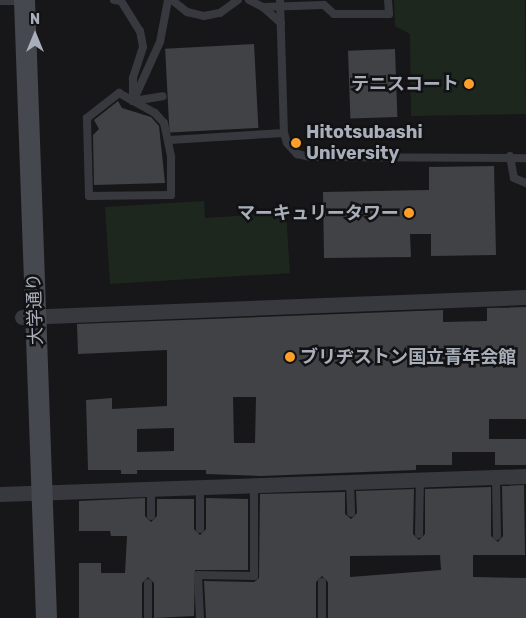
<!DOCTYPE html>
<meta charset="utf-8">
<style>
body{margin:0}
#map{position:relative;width:526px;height:618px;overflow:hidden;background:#171719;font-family:Rubik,"Noto Sans JP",sans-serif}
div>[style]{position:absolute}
.green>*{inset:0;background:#1e271e}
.building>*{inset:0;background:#404246;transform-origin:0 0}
.lane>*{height:8px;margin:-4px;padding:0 4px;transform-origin:4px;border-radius:4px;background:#37393e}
.street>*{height:15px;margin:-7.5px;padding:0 7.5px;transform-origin:7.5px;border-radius:7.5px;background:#37393e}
.secondary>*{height:21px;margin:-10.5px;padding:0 10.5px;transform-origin:10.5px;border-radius:10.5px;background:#45484e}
.dots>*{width:14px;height:14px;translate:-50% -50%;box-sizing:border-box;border:2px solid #121214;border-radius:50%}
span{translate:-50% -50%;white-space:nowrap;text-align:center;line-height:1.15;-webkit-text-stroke:5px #121214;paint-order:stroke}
.poi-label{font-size:18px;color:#a8afba;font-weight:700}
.right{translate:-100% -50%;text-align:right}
.left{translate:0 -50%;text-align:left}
.street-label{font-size:18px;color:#a8afba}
.north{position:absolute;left:10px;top:10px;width:50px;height:50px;-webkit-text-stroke:4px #121214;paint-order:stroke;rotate:0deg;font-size:14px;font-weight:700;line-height:20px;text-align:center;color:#a8afba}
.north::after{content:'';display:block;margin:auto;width:18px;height:22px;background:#a8afba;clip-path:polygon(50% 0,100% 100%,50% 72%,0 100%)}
</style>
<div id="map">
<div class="green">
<div style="clip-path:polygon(394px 0,525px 0,526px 114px,411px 116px,410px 34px,395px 26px)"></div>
<div style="clip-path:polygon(204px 201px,205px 218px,286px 213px,290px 273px,110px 284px,105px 207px)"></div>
</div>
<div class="building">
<div style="left:254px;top:44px;width:84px;height:89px;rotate:87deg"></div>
<div style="left:395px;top:49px;width:68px;height:47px;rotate:88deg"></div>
<div style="clip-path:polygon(118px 101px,122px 108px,151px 117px,159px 126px,165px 183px,94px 185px,93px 135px,99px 129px,94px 120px)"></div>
<div style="clip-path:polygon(494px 166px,496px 255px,431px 256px,431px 234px,410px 234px,411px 257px,324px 258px,323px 192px,429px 190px,429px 167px)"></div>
<div style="clip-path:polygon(evenodd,526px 307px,526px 419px,489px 419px,489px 439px,526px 439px,526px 465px,495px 465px,495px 452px,452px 452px,452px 465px,416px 465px,416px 470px,261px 476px,206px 474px,206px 470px,137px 470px,137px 474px,121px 474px,121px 470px,88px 470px,86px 400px,112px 398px,112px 409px,167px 406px,167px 350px,78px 354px,77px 324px,443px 310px,443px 322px,487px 321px,487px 308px,526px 307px,233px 397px,256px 397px,255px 443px,234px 443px,233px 397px,526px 307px,174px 428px,174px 451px,137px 452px,137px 429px,174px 428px)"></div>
<div style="clip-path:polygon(evenodd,524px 485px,525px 555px,473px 555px,473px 577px,526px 578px,526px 618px,328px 618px,328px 582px,322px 576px,316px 582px,316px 618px,206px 618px,204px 581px,254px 582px,259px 578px,260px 494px,345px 492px,345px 514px,351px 519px,357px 513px,356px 491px,414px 489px,413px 534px,419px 540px,425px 534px,425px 489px,491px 487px,491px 536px,498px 542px,503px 536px,502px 486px,524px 485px,440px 555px,441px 570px,350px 577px,350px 556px,440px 555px)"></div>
<div style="clip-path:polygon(145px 498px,145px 516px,151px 522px,157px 516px,157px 499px,194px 499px,194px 529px,200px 535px,206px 529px,206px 498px,248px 499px,248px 570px,195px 570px,194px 616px,154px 618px,154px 583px,148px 577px,142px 583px,142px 618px,79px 618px,79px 563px,101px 563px,101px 573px,125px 573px,127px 536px,111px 536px,110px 531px,79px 531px,79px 501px)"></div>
</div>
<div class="lane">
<div style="left:114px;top:0;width:7px;rotate:8deg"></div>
<div style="left:121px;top:1px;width:36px;rotate:58deg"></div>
<div style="left:140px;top:31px;width:16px;rotate:79deg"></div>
<div style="left:143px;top:47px;width:33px;rotate:108deg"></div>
<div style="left:133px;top:78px;width:23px;rotate:90deg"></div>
<div style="left:133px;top:101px;width:30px;rotate:-9deg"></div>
<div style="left:172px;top:0;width:19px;rotate:39deg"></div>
<div style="left:187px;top:12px;width:17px;rotate:13deg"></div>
<div style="left:204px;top:16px;width:16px;rotate:-11deg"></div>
<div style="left:220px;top:13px;width:22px;rotate:-36deg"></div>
<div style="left:249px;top:0;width:16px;rotate:27deg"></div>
<div style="left:263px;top:7px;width:61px;rotate:-1.9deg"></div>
<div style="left:324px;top:5px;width:13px;rotate:42deg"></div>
<div style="left:334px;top:14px;width:55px"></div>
<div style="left:389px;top:14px;width:14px;rotate:-94deg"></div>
<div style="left:280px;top:0;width:133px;rotate:88.3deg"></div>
<div style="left:284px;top:133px;width:10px;rotate:73deg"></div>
<div style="left:287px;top:143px;width:15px;rotate:48deg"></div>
<div style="left:297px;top:154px;width:13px;rotate:13deg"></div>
<div style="left:310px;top:157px;width:216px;rotate:0.3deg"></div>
<div style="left:0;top:1px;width:22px"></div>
<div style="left:263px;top:7px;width:24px;rotate:42deg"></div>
<div style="left:119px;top:93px;width:41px;rotate:29.1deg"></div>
<div style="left:155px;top:113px;width:13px;rotate:48deg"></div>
<div style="left:164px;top:123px;width:35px;rotate:78deg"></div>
<div style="left:171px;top:157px;width:38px;rotate:90deg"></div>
<div style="left:171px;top:195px;width:82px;rotate:179.3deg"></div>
<div style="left:89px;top:196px;width:78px;rotate:-91.5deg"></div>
<div style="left:87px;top:118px;width:41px;rotate:-38deg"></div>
<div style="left:135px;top:97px;width:60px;rotate:-65.6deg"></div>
<div style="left:160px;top:42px;width:43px;rotate:-79.2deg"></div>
<div style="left:169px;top:140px;width:115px;rotate:-3.5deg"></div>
<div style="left:510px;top:156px;width:22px;rotate:80deg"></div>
<div style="left:514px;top:178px;width:13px;rotate:23deg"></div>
<div style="left:496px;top:478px;width:58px;rotate:89deg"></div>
<div style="left:350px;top:482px;width:31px;rotate:88deg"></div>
<div style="left:200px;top:488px;width:41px;rotate:90deg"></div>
<div style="left:151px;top:489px;width:27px;rotate:90deg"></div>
<div style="left:419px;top:534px;width:55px;rotate:-89deg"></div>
<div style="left:322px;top:582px;width:36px;rotate:90deg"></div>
<div style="left:148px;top:583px;width:35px;rotate:90deg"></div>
<div style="left:200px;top:618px;width:43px;rotate:-92.7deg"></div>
<div style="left:198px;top:575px;width:56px;rotate:1deg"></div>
<div style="left:254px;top:576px;width:90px;rotate:-90deg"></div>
</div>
<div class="street">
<div style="left:22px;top:317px;width:504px;rotate:-2.27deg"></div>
<div style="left:0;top:494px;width:526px;rotate:-1.96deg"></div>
</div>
<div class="secondary">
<div style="left:24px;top:0;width:618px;rotate:87.96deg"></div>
</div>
<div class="dots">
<div style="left:469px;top:84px;background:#ff9f29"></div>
<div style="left:296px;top:143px;background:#ff9f29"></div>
<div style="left:409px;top:213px;background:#ff9f29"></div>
<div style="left:290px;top:357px;background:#ff9f29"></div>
</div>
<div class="poi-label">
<span class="right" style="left:459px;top:84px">テニスコート</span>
<span class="left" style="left:306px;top:143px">Hitotsubashi<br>University</span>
<span class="right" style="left:399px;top:213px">マーキュリータワー</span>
<span class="left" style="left:300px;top:357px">ブリヂストン国立青年会館</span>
</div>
<div class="street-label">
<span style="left:35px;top:309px;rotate:-92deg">大学通り</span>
</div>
<div class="north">N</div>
</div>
